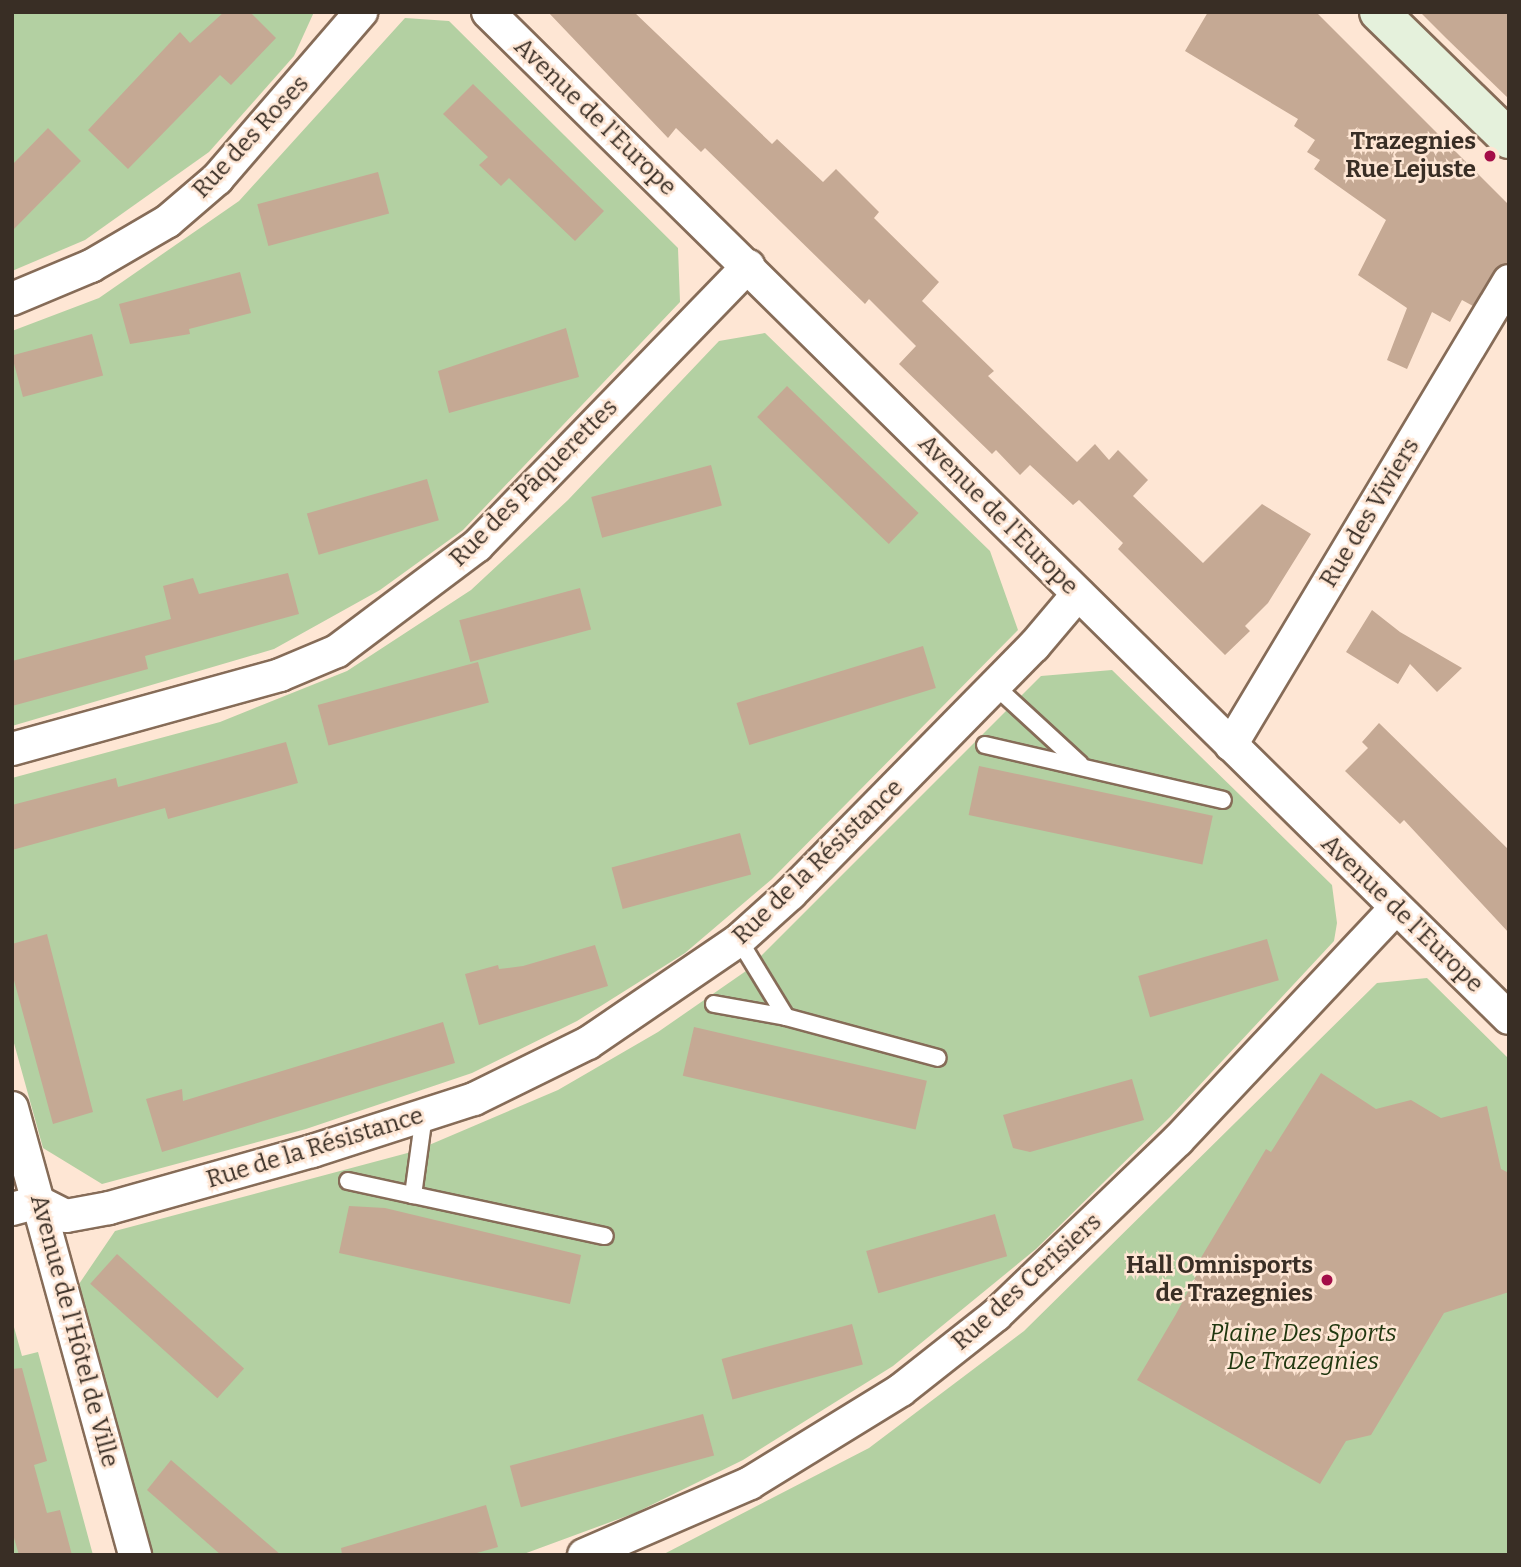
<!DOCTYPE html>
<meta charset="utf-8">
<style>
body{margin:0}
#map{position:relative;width:1521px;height:1567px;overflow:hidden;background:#fee6d4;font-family:Bitter,serif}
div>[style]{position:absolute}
.green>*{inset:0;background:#b3d0a2}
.building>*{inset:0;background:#c5a994;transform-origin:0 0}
.roads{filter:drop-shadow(2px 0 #866c58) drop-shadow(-2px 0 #866c58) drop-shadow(0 2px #866c58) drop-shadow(0 -2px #866c58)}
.service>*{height:16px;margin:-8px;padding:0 8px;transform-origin:8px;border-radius:8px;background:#fff}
.minor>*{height:32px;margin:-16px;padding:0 16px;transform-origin:16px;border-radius:16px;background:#fff}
.secondary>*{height:38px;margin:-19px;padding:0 19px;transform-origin:19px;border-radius:19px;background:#e5f1dc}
.dots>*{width:19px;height:19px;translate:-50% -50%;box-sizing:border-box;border:4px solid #fee6d4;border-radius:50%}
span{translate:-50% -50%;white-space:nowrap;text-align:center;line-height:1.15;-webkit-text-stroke:5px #fee6d4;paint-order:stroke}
.street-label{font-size:24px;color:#392e25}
.poi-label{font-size:24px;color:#392e25;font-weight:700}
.right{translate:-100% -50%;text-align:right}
.park-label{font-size:24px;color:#213810;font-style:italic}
.frame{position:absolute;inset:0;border:14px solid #392e25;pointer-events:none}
</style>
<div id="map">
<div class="green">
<div style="clip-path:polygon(12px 12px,314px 12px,294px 56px,209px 152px,85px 240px,12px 271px)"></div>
<div style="clip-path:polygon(405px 18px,449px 21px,678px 248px,680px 302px,463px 530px,380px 590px,274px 649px,12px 726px,12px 331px,99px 298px,239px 201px)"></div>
<div style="clip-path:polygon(765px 333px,990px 551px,1018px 630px,772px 879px,685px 953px,577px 1021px,472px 1073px,306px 1129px,102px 1184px,43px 1148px,12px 1036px,12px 778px,220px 722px,347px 671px,471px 590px,568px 500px,719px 341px)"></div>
<div style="clip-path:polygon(1112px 670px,1332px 885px,1337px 923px,1334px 941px,1170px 1117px,1036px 1249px,893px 1366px,743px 1460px,635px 1513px,521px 1555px,153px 1555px,79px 1284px,115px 1231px,415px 1151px,558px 1090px,658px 1032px,746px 971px,1041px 676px)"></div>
<div style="clip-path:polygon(1427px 978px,1509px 1059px,1509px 1555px,662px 1555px,869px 1448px,1024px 1331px,1377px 983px)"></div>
<div style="clip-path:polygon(12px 1320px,22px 1356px,38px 1352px,93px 1555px,12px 1555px)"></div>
</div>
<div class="building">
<div style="clip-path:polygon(224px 12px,250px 12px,276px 38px,231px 85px,220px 75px,128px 169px,88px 130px,180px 32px,190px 43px)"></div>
<div style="clip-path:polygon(548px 12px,634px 12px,772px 144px,777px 139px,823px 182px,836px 169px,879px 212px,874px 218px,939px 282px,922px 301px,994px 371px,988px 376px,1077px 462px,1095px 444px,1109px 460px,1118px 450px,1148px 480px,1133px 496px,1203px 563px,1262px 504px,1311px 534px,1268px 603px,1245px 626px,1250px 631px,1225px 655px,1118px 549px,1123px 543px,1079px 500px,1073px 505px,1030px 465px,1020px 475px,996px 450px,992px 454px,899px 364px,916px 346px,869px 299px,865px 304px,705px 148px,701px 152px,676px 128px,668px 138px)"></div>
<div style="clip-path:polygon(1208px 12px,1316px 12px,1509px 205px,1509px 263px,1494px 271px,1473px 306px,1462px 300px,1450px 322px,1432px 312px,1407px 369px,1387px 360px,1407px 308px,1358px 275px,1386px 220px,1314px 169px,1320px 160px,1307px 152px,1315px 140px,1294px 126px,1298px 119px,1185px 51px)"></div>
<div style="clip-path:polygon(1420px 12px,1509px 12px,1509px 99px,1446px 38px)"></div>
<div style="clip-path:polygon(473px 84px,604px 211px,575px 241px,509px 178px,501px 186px,479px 165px,488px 157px,443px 114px)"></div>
<div style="clip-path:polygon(48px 128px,81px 161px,12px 231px,12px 165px)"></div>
<div style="left:378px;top:172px;width:43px;height:125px;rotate:75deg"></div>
<div style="clip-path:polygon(240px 272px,251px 313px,189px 329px,190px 334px,130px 344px,119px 304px)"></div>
<div style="clip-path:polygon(566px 328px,579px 377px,449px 413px,438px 371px)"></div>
<div style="left:92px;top:334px;width:43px;height:83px;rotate:75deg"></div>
<div style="left:787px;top:386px;width:183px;height:43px;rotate:44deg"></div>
<div style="left:711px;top:465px;width:42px;height:124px;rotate:75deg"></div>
<div style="left:427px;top:479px;width:43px;height:125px;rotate:74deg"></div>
<div style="clip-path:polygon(288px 573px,299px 614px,145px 656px,148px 669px,12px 706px,12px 661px,171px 619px,163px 586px,193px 578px,199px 594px)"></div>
<div style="left:580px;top:588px;width:43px;height:125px;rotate:75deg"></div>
<div style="clip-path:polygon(1372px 610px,1400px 632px,1462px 668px,1437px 692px,1410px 664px,1398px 684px,1346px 652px)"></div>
<div style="left:923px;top:646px;width:44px;height:195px;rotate:73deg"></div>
<div style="left:478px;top:662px;width:42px;height:166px;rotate:75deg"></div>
<div style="clip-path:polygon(1379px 723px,1509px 850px,1509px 933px,1404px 820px,1400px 824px,1345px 771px,1368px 748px,1362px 742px)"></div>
<div style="clip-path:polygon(286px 742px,298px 783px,168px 819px,165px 808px,12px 850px,12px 805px,116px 778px,118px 787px)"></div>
<div style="left:979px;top:766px;width:239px;height:50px;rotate:12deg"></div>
<div style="left:740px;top:833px;width:43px;height:133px;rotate:75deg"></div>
<div style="clip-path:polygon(47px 934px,93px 1112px,53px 1124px,12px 973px,12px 944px)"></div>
<div style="left:1267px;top:939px;width:43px;height:134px;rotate:74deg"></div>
<div style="clip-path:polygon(595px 945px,608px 986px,479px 1025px,465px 974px,498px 965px,499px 969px,523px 966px)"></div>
<div style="clip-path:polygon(443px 1022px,455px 1063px,162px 1152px,146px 1099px,182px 1089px,183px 1101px)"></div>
<div style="left:694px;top:1027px;width:239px;height:50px;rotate:13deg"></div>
<div style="clip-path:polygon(1321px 1073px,1376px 1109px,1411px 1100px,1441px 1118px,1487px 1106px,1501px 1169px,1509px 1173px,1509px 1292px,1444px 1313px,1371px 1435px,1346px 1441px,1320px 1484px,1137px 1380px,1176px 1314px,1203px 1263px,1199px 1261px,1266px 1149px,1271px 1152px)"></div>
<div style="clip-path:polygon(1132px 1079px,1144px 1120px,1030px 1152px,1013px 1148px,1003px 1115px)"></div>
<div style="clip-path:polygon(349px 1206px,385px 1208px,581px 1255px,570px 1304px,339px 1253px)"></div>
<div style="left:995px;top:1214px;width:44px;height:134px;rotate:74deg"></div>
<div style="left:117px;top:1254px;width:171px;height:40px;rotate:42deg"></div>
<div style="left:852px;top:1324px;width:42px;height:135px;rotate:75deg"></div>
<div style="clip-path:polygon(22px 1368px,47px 1461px,34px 1465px,47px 1513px,60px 1510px,72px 1555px,19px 1555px,12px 1531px,12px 1369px)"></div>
<div style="left:703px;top:1414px;width:43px;height:200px;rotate:75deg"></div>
<div style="clip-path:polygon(171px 1460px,281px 1555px,221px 1555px,147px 1490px)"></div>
<div style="clip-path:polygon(486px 1505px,498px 1547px,470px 1555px,342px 1555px,341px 1548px)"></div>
</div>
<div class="roads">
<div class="service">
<div style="left:994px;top:685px;width:117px;rotate:42.6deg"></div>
<div style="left:985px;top:745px;width:244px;rotate:13deg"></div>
<div style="left:739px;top:940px;width:90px;rotate:58.6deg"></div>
<div style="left:786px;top:1017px;width:157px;rotate:15.1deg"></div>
<div style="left:714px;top:1004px;width:73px;rotate:10.2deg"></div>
<div style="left:424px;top:1115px;width:81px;rotate:97.8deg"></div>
<div style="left:413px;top:1195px;width:196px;rotate:12.1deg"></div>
<div style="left:348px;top:1181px;width:66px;rotate:12.2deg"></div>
</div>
<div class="minor">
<div style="left:488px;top:12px;width:1433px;rotate:44.58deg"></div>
<div style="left:12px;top:299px;width:86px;rotate:-22.7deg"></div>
<div style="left:91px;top:266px;width:89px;rotate:-30.3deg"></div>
<div style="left:168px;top:221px;width:65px;rotate:-40.6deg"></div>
<div style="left:217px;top:179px;width:221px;rotate:-49.2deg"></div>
<div style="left:1231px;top:745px;width:541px;rotate:-59.07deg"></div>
<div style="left:12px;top:749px;width:278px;rotate:-15.4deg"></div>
<div style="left:280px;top:675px;width:62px;rotate:-22.8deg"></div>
<div style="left:337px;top:651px;width:175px;rotate:-36.9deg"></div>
<div style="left:477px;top:546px;width:390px;rotate:-45.9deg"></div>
<div style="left:12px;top:1108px;width:464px;rotate:74.6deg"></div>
<div style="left:12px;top:1209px;width:27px;rotate:-15deg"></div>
<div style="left:38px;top:1202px;width:31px;rotate:27deg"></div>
<div style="left:66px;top:1216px;width:44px;rotate:-10.5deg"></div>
<div style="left:109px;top:1208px;width:211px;rotate:-15.7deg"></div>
<div style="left:312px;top:1151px;width:170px;rotate:-17.8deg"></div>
<div style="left:474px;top:1099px;width:127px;rotate:-26.2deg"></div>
<div style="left:588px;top:1043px;width:183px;rotate:-34.3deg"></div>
<div style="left:739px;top:940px;width:69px;rotate:-42deg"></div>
<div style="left:790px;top:894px;width:348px;rotate:-45.5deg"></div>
<div style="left:1034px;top:646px;width:68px;rotate:-49.8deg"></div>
<div style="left:584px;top:1555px;width:181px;rotate:-23.4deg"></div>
<div style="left:750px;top:1483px;width:177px;rotate:-31.6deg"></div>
<div style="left:901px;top:1390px;width:121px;rotate:-38.3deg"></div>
<div style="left:996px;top:1315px;width:252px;rotate:-43.9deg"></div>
<div style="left:1178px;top:1140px;width:317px;rotate:-46.8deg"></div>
</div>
<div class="secondary">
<div style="left:1379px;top:12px;width:182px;rotate:44.3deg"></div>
</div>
</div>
<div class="dots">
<div style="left:1490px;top:156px;background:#a40d48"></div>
<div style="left:1327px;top:1280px;background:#a40d48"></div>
</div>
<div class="street-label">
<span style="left:595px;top:117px;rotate:44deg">Avenue de l'Europe</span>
<span style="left:251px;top:137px;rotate:-47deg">Rue des Roses</span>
<span style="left:534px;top:483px;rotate:-45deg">Rue des Pâquerettes</span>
<span style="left:1370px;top:513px;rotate:-59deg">Rue des Viviers</span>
<span style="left:998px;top:515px;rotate:45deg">Avenue de l'Europe</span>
<span style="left:818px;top:862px;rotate:-44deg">Rue de la Résistance</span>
<span style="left:1402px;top:914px;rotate:44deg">Avenue de l'Europe</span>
<span style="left:315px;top:1148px;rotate:-17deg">Rue de la Résistance</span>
<span style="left:1027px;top:1282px;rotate:-42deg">Rue des Cerisiers</span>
<span style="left:74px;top:1331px;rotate:75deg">Avenue de l'Hôtel de Ville</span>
</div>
<div class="poi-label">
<span class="right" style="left:1476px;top:156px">Trazegnies<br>Rue Lejuste</span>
<span class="right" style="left:1313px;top:1280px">Hall Omnisports<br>de Trazegnies</span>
</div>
<div class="park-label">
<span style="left:1303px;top:1348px">Plaine Des Sports<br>De Trazegnies</span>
</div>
<div class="frame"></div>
</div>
